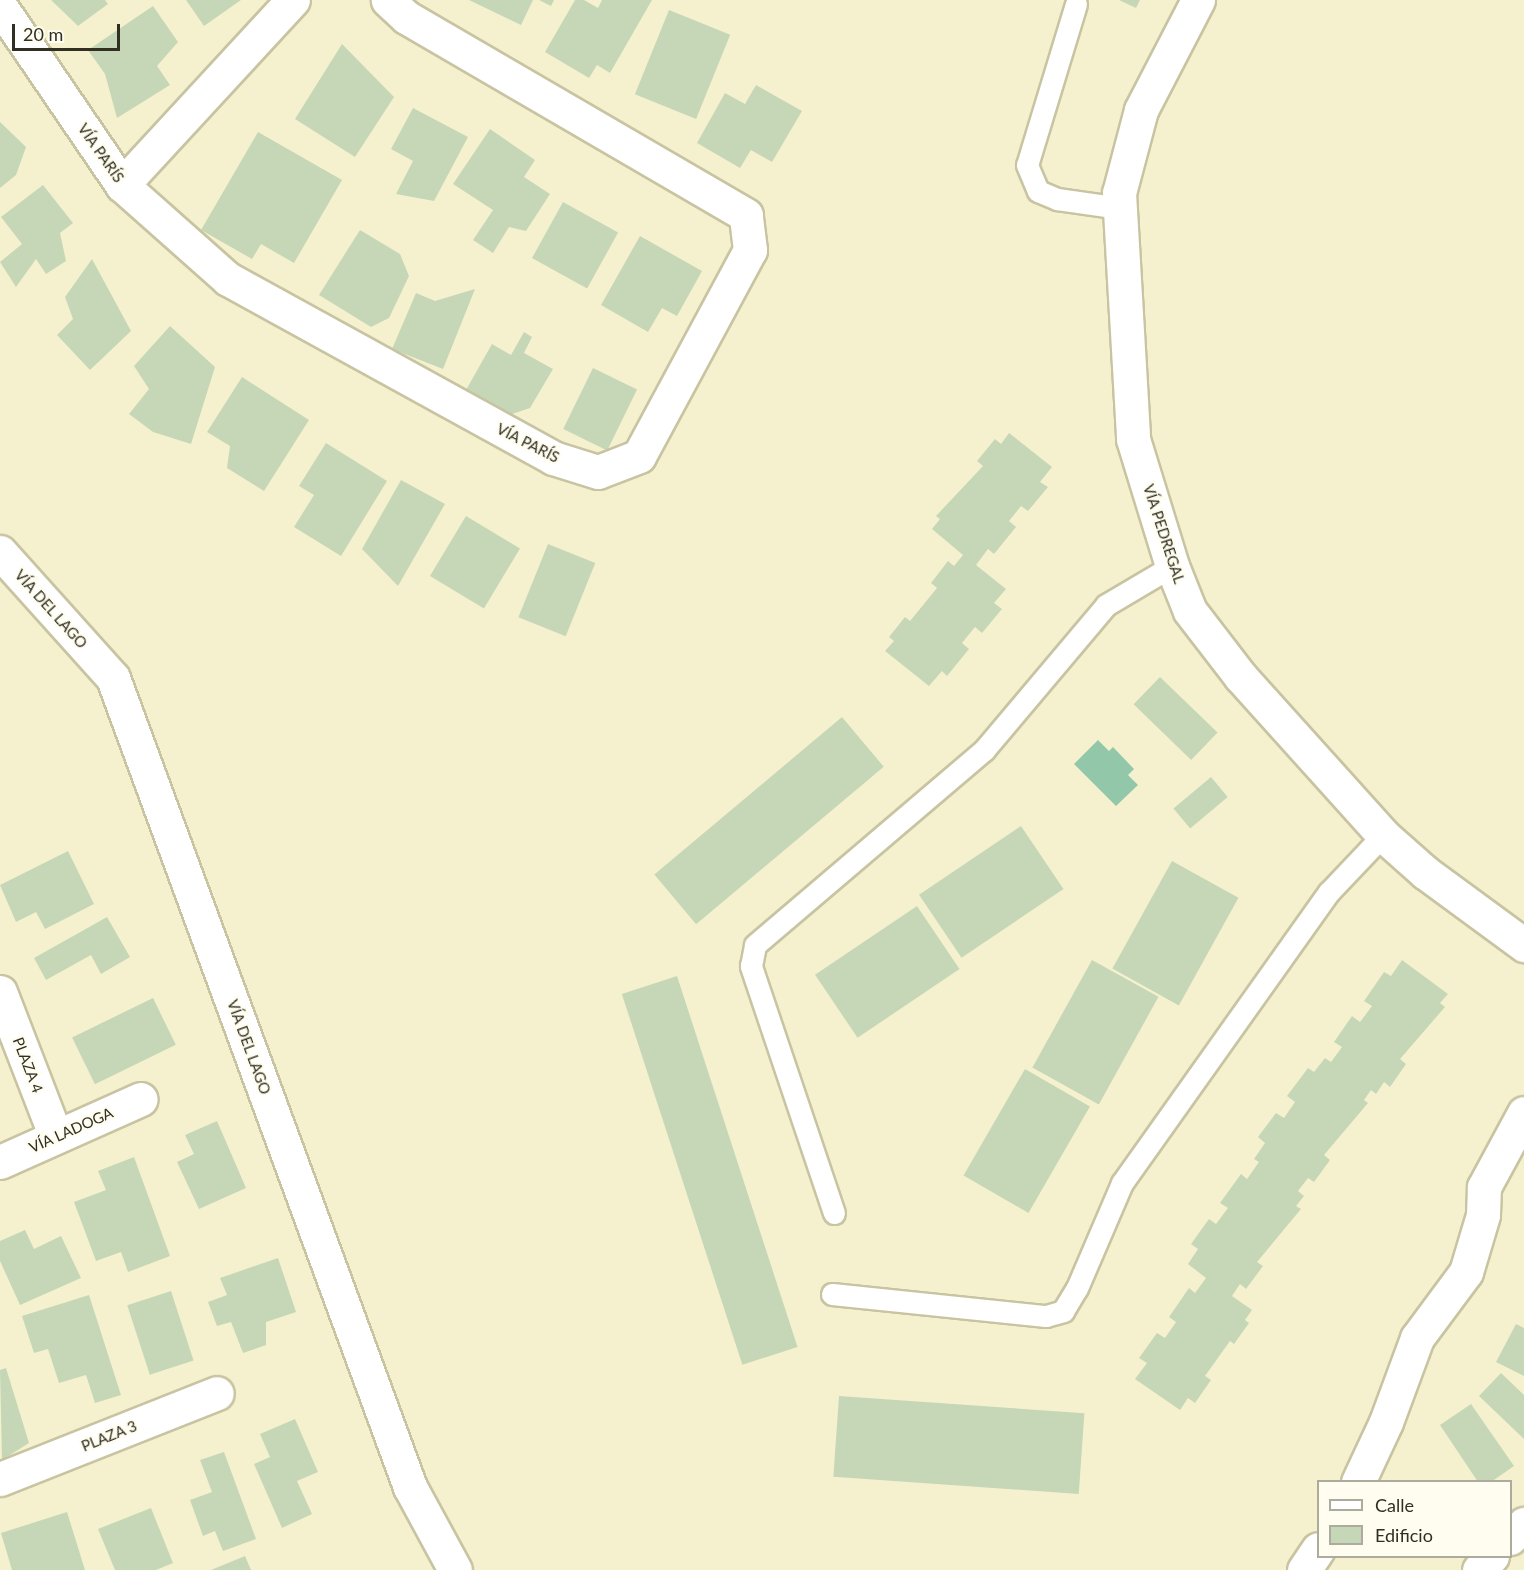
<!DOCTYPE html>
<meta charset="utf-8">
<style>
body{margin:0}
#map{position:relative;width:1524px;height:1570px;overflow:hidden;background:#f5f1ce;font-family:Lato,sans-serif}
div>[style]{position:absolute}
.water>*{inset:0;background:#93c7a9}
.building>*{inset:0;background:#c6d7b8;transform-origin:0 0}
.roads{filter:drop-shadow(2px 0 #c8c4a2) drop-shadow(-2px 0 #c8c4a2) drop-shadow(0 2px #c8c4a2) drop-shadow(0 -2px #c8c4a2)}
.service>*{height:21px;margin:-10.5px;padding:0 10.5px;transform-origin:10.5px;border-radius:10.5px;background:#fff}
.minor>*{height:33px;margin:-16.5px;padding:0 16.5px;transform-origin:16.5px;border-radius:16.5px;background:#fff}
span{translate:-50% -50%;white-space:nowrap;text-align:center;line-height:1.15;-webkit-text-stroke:4.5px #fffdef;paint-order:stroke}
.street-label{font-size:15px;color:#302f21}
.legend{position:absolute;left:1317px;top:1480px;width:195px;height:78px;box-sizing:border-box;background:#fffdef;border:2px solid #acab9d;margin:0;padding:8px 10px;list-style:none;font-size:18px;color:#302f21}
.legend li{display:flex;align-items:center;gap:12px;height:30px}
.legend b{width:30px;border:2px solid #acab9d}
.scale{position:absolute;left:12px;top:24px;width:108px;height:27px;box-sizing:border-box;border:3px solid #302f21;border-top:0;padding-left:8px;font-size:18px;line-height:21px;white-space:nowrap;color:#302f21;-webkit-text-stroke:4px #fffdef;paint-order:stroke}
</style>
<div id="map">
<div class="water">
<div style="clip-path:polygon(1098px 740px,1109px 751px,1113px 747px,1134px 769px,1128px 775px,1138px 785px,1116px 806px,1074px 764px)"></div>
</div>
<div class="building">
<div style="clip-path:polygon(51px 0,105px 0,108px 4px,78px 26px)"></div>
<div style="clip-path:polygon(186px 0,241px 0,204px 26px)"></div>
<div style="clip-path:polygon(469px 0,533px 0,521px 25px)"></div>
<div style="clip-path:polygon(539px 0,554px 0,551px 6px)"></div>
<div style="clip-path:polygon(575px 0,584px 0,598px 8px,602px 0,652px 0,610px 73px,597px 65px,589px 78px,545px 52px)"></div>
<div style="clip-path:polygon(1119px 0,1140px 0,1136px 8px)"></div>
<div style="clip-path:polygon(153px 6px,178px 42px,157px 66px,170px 85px,117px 118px,105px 74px,88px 50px)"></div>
<div style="left:669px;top:10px;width:66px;height:91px;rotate:22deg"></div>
<div style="clip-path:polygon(342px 44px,394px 97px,355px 157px,295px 119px)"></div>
<div style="clip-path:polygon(756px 85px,802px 111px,772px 162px,751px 150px,740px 168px,697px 143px,725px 93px,745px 104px)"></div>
<div style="clip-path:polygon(413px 108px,468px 137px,434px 201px,396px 194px,413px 161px,391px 149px)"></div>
<div style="clip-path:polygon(0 122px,26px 147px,16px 175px,0 188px)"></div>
<div style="clip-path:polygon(490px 129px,535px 160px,524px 177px,550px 194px,526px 231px,509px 227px,493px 253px,473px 240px,493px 210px,453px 184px)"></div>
<div style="clip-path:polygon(258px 132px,342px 180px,294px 263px,261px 244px,252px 259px,201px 230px)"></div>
<div style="clip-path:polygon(43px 185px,73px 223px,60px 233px,66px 261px,46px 274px,36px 259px,16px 287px,0 262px,22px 244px,1px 217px)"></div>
<div style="left:563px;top:202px;width:63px;height:64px;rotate:29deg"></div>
<div style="clip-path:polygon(360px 230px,400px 254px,409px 276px,389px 318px,371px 327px,319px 295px)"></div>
<div style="clip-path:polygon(640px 236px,702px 271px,677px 316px,662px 308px,648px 332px,601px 305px)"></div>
<div style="clip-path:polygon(92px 259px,131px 331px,90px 370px,57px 335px,73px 319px,65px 297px)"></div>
<div style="clip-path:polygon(475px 289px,443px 369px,392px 349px,416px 293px,435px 301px)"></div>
<div style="clip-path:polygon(170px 326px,215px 367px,191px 444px,153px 432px,129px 414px,149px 389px,134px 366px)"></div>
<div style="clip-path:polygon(524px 332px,532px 337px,524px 353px,553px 369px,530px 408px,509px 415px,466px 390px,492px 344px,511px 355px)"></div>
<div style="left:593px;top:368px;width:49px;height:68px;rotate:26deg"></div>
<div style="clip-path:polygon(242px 377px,309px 420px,264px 491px,227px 468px,230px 446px,207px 432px)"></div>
<div style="clip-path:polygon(1009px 433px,1052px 467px,1040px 482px,1048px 487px,1028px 511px,1021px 506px,1009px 521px,1016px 527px,994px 554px,988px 549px,976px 565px,1006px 589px,994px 603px,1002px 609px,982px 633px,975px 627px,962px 643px,969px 649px,947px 676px,942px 671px,929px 686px,885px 651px,894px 641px,889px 637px,905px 617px,910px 621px,937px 588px,931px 583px,948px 561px,954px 566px,963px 555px,932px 529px,940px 519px,936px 516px,983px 466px,977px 461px,995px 439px,1001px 444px)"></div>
<div style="clip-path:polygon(326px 443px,387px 481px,341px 556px,294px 527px,314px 495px,299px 486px)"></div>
<div style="clip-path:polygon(401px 480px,445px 504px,398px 586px,362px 549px)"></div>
<div style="left:466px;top:516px;width:63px;height:70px;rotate:31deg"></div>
<div style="left:548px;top:544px;width:51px;height:79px;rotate:22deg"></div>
<div style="left:1160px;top:677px;width:80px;height:38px;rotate:44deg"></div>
<div style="left:842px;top:717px;width:65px;height:245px;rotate:50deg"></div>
<div style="left:1211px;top:777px;width:26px;height:49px;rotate:50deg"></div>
<div style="left:1021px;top:826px;width:76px;height:123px;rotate:56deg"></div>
<div style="clip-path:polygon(68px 851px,94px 904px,45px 929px,36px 912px,16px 922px,0 885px)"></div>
<div style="left:1172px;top:861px;width:76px;height:123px;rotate:29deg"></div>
<div style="left:917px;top:906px;width:76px;height:123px;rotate:56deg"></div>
<div style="clip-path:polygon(107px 917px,130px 957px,101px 974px,91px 955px,46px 980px,34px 958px)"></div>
<div style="left:1092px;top:960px;width:76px;height:123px;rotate:29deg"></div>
<div style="clip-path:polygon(1402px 960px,1448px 994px,1440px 1003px,1445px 1007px,1400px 1059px,1406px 1064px,1390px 1087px,1384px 1082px,1376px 1094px,1371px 1090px,1364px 1100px,1368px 1103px,1324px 1155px,1330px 1160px,1314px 1182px,1308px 1178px,1298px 1191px,1304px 1196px,1296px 1206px,1301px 1209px,1257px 1262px,1263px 1266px,1246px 1289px,1240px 1284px,1232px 1296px,1252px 1310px,1245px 1320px,1249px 1323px,1234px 1344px,1230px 1341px,1205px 1376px,1211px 1380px,1195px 1403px,1188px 1398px,1180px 1410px,1135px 1379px,1147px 1363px,1139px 1358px,1157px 1333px,1165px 1338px,1176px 1322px,1169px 1317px,1189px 1288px,1195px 1293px,1206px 1278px,1188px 1264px,1198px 1249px,1191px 1244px,1209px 1219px,1216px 1224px,1228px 1208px,1220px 1203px,1241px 1174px,1247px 1179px,1259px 1162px,1254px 1159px,1265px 1143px,1258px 1137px,1276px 1113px,1284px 1118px,1295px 1102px,1287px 1096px,1308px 1068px,1314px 1072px,1325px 1058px,1331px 1062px,1342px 1047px,1334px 1042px,1352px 1016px,1360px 1022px,1372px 1006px,1364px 1001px,1384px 972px,1391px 976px)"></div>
<div style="left:677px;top:976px;width:390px;height:58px;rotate:72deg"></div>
<div style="left:153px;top:998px;width:52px;height:90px;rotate:64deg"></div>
<div style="left:1025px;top:1069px;width:75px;height:123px;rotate:30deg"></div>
<div style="clip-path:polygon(217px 1121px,246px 1188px,199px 1209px,177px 1162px,194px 1154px,185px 1135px)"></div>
<div style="clip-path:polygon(134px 1157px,170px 1256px,128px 1272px,121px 1252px,96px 1261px,74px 1202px,106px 1190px,98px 1171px)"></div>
<div style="clip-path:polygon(25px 1230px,34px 1249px,61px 1236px,81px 1278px,20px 1305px,0 1261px,0 1241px)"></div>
<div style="clip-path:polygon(278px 1258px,296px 1312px,266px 1322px,266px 1345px,243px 1353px,231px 1322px,217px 1326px,208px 1302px,227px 1295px,220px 1278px)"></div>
<div style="left:171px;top:1291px;width:73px;height:46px;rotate:72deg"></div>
<div style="clip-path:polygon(89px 1295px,121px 1395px,95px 1403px,86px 1375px,59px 1383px,48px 1349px,34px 1353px,22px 1316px)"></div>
<div style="clip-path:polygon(1516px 1324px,1524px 1328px,1524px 1376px,1496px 1362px)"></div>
<div style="clip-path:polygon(6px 1368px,29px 1443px,2px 1460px,0 1370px)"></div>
<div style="clip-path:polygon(1501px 1373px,1524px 1395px,1524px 1439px,1479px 1396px)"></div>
<div style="left:839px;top:1396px;width:246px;height:81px;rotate:4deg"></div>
<div style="clip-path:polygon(1471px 1404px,1514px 1466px,1491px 1482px,1478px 1482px,1440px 1425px)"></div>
<div style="clip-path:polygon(295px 1419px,318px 1472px,297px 1481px,312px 1514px,282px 1528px,254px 1464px,270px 1457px,260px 1434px)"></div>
<div style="clip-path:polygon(224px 1452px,256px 1539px,223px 1551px,215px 1531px,203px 1536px,190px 1500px,212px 1492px,200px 1460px)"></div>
<div style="clip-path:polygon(151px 1508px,173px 1563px,156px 1570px,115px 1570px,98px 1529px)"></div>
<div style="clip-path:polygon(67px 1512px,85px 1570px,12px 1570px,1px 1533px)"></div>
<div style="clip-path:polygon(245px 1556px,251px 1570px,211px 1570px)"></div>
</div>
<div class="roads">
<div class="service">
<div style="left:1076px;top:4px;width:168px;rotate:106.9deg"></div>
<div style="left:1027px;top:165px;width:28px;rotate:67deg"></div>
<div style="left:1038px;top:191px;width:21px;rotate:23deg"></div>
<div style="left:1057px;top:199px;width:64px;rotate:8.1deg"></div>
<div style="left:834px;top:1213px;width:261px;rotate:-108.6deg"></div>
<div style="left:751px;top:966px;width:21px;rotate:-79deg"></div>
<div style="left:755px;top:945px;width:301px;rotate:-40.4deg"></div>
<div style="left:984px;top:750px;width:189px;rotate:-49.9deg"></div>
<div style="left:1106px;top:605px;width:77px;rotate:-30.6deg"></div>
<div style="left:832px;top:1294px;width:215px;rotate:5.9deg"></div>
<div style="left:1046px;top:1316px;width:18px;rotate:-16deg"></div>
<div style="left:1063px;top:1311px;width:27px;rotate:-59deg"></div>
<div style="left:1077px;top:1288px;width:114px;rotate:-66.8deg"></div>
<div style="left:1122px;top:1183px;width:357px;rotate:-54.6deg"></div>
<div style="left:1329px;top:892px;width:79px;rotate:-46.5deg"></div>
</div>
<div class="minor">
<div style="left:1198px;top:0;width:124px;rotate:117.4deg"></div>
<div style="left:1141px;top:110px;width:86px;rotate:104.8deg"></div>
<div style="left:1119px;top:193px;width:246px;rotate:86.7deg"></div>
<div style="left:1133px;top:439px;width:133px;rotate:72.9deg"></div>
<div style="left:1172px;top:566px;width:48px;rotate:68.2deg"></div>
<div style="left:1190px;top:611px;width:82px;rotate:52.4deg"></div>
<div style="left:1240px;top:676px;width:214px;rotate:48deg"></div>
<div style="left:1383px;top:835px;width:57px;rotate:41.5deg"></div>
<div style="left:1426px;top:873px;width:122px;rotate:36.3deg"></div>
<div style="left:0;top:6px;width:217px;rotate:55.7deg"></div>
<div style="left:122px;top:185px;width:142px;rotate:41.6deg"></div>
<div style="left:228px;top:279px;width:371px;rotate:28.8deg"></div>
<div style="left:553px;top:458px;width:47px;rotate:17.3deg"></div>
<div style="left:598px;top:472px;width:44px;rotate:-21.3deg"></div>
<div style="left:639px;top:456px;width:234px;rotate:-61.7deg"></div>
<div style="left:750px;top:250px;width:35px;rotate:-97deg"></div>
<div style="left:746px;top:215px;width:393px;rotate:-149.8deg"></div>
<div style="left:406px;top:17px;width:25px;rotate:-137deg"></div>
<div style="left:122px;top:185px;width:252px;rotate:-47.3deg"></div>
<div style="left:0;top:552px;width:169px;rotate:48.1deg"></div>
<div style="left:113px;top:678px;width:862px;rotate:69.84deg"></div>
<div style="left:410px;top:1487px;width:94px;rotate:61.5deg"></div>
<div style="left:0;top:992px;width:155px;rotate:68.9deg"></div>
<div style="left:0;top:1162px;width:154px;rotate:-24.1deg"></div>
<div style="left:0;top:1479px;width:233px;rotate:-21.6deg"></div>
<div style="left:1358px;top:1482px;width:66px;rotate:-65deg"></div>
<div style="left:1386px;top:1422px;width:90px;rotate:-69.7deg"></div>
<div style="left:1417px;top:1338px;width:82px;rotate:-53.4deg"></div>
<div style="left:1466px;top:1272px;width:59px;rotate:-73.4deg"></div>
<div style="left:1483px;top:1215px;width:28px;rotate:-88deg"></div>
<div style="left:1484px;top:1187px;width:84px;rotate:-61.6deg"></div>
<div style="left:1510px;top:1538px;width:20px;rotate:-45deg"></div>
<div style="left:1304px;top:1570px;width:25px;rotate:-56deg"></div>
<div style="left:1479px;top:1570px;width:19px;rotate:-47deg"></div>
</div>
</div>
<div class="street-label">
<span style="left:101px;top:153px;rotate:55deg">VÍA PARÍS</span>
<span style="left:528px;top:443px;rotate:27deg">VÍA PARÍS</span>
<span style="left:1164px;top:534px;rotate:72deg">VÍA PEDREGAL</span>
<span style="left:51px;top:609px;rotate:48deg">VÍA DEL LAGO</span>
<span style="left:249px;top:1047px;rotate:70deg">VÍA DEL LAGO</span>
<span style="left:28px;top:1065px;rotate:69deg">PLAZA 4</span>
<span style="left:71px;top:1130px;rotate:-24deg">VÍA LADOGA</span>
<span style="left:109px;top:1436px;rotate:-22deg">PLAZA 3</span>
</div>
<ul class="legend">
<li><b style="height:8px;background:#fff"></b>Calle</li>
<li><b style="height:16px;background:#c6d7b8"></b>Edificio</li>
</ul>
<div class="scale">20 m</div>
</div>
